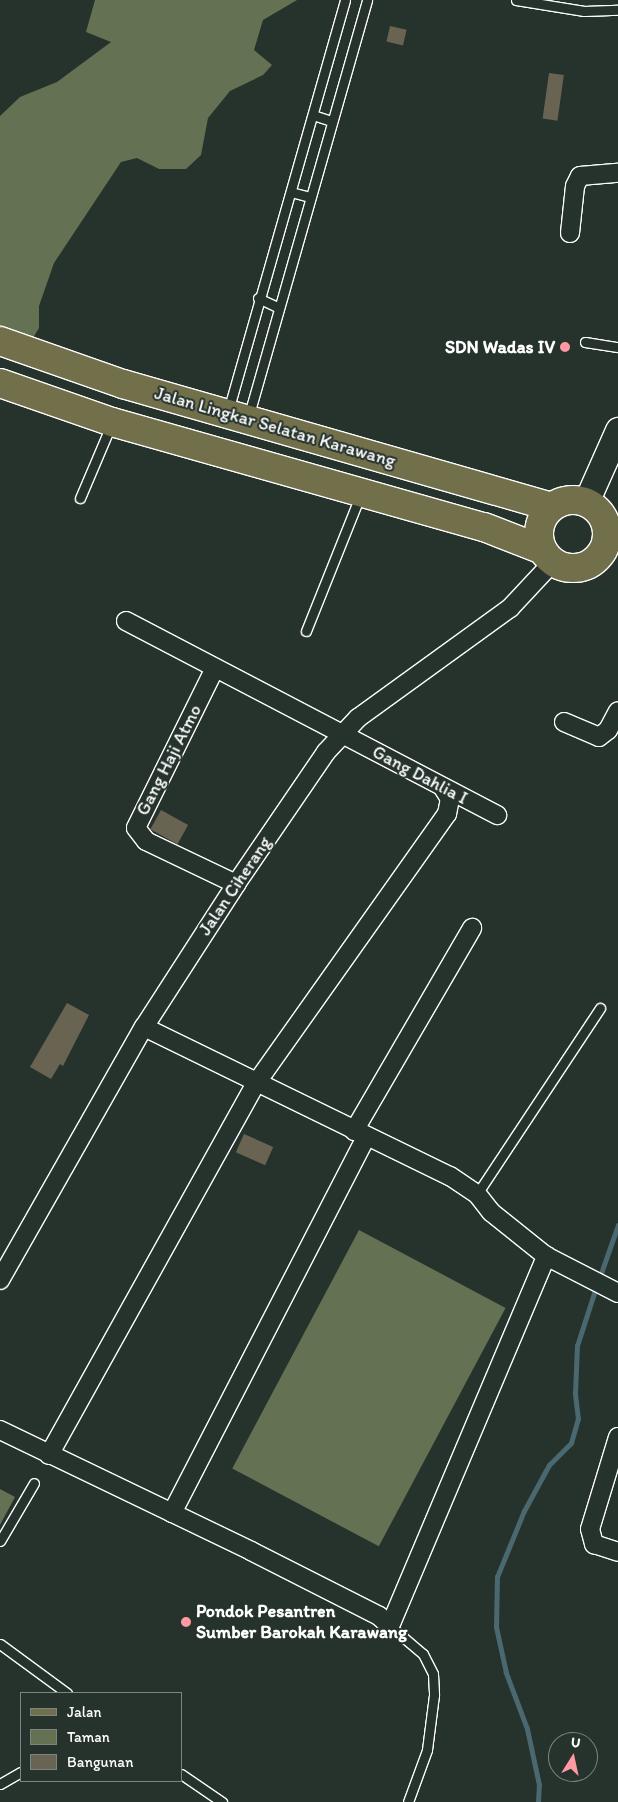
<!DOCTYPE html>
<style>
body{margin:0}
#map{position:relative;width:618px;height:1802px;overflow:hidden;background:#26332d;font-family:Itim,sans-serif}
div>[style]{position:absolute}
.green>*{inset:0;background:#647253;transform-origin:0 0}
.stream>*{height:4.5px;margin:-2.25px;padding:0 2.25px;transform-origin:2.25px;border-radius:2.25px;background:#4a6870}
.building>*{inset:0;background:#686451;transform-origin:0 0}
.roads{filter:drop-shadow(1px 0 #fff) drop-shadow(-1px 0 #fff) drop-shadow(0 1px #fff) drop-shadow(0 -1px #fff)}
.lane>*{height:9px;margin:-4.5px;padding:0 4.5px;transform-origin:4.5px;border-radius:4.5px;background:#26332d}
.street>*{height:18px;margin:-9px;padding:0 9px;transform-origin:9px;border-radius:9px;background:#26332d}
.secondary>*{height:25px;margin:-12.5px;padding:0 12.5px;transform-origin:12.5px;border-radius:12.5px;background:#26332d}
.primary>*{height:28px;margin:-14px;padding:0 14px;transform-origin:14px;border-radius:14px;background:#71704a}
.primary>.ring{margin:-14px;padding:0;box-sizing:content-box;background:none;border:28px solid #71704a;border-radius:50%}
.dots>*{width:14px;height:14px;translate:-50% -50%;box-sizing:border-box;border:2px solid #26332d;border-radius:50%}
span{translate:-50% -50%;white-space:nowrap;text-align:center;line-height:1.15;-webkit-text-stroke:4px #26332d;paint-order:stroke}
.poi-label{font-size:18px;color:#fff;font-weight:700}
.right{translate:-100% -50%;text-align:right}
.left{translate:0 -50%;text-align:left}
.street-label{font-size:18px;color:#fff}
.legend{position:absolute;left:20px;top:1692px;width:162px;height:90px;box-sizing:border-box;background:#26332d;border:1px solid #7d8581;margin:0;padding:6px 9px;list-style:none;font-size:15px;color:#fff}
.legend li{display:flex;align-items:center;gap:10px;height:25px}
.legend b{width:25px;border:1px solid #7d8581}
.north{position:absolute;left:548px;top:1732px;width:50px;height:50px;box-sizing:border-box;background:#26332d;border:1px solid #7d8581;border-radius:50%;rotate:10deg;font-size:14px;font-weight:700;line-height:20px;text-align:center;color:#fff}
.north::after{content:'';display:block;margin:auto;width:18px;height:22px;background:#ff9aa2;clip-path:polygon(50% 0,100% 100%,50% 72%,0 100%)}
</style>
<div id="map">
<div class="green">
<div style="clip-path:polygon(95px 0,297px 0,263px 20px,254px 50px,272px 65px,263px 75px,230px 91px,208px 118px,201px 155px,186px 169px,159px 169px,137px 158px,121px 162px,54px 263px,39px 306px,39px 328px,33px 338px,0 327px,0 116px,20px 97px,57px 82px,111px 42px,86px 32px)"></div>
<div style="left:359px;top:1230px;width:166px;height:270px;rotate:28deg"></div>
<div style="clip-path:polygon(0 1489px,15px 1497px,0 1525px)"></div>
</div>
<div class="stream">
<div style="left:599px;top:1279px;width:57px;rotate:-70.6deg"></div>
<div style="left:538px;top:1802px;width:17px;rotate:-87deg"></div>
<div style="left:539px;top:1785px;width:57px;rotate:-102.1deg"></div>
<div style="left:527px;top:1729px;width:60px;rotate:-110.6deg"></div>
<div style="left:506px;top:1673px;width:47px;rotate:-102.3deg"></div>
<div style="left:496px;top:1627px;width:50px;rotate:-88.9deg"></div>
<div style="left:497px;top:1577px;width:71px;rotate:-67.8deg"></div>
<div style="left:524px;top:1511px;width:52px;rotate:-61.5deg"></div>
<div style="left:549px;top:1465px;width:31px;rotate:-45deg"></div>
<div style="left:571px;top:1443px;width:25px;rotate:-74deg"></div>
<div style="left:578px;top:1419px;width:26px;rotate:-97deg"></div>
<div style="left:575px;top:1393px;width:47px;rotate:-87.6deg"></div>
<div style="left:577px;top:1346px;width:62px;rotate:-72.1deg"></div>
</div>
<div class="building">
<div style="left:390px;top:26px;width:17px;height:16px;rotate:13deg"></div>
<div style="left:549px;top:73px;width:15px;height:46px;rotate:8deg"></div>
<div style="left:161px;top:810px;width:31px;height:22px;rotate:29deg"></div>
<div style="clip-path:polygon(67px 1003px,89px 1015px,63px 1066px,60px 1064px,51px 1079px,30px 1067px)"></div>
<div style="left:244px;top:1134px;width:32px;height:20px;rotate:24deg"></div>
</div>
<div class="roads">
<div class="lane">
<div style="left:516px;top:0;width:69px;rotate:9.2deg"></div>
<div style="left:584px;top:11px;width:34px;rotate:-2deg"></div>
<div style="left:313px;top:115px;width:20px;rotate:18deg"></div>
<div style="left:291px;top:192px;width:20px;rotate:15deg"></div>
<div style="left:258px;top:298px;width:21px;rotate:25deg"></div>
<div style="left:585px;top:342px;width:33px;rotate:9deg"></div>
<div style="left:228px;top:411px;width:427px;rotate:-74.1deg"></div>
<div style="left:248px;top:418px;width:435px;rotate:-74.1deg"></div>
<div style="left:80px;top:498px;width:79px;rotate:-67deg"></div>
<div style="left:306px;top:631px;width:145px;rotate:-68.2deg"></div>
<div style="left:477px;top:1194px;width:223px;rotate:-56.5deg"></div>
<div style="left:0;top:1541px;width:67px;rotate:-59.6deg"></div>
<div style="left:390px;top:1626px;width:43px;rotate:40.3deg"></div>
<div style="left:423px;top:1654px;width:22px;rotate:63deg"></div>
<div style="left:433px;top:1674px;width:21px;rotate:87deg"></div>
<div style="left:434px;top:1695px;width:55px;rotate:97.3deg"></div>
<div style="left:427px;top:1750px;width:55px;rotate:110.1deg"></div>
<div style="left:0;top:1644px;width:83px;rotate:36.2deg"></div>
<div style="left:181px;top:1774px;width:50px;rotate:34.3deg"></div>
<div style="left:0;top:1784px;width:24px;rotate:-30deg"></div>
</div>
<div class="street">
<div style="left:570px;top:233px;width:47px;rotate:-83.9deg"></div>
<div style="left:575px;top:186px;width:11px;rotate:-63deg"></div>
<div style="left:580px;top:176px;width:38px;rotate:-5deg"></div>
<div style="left:126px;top:621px;width:419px;rotate:27.6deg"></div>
<div style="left:215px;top:668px;width:178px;rotate:116.3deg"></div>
<div style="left:136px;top:828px;width:16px;rotate:52deg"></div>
<div style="left:146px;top:841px;width:100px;rotate:25.5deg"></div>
<div style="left:564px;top:722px;width:38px;rotate:23deg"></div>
<div style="left:599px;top:737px;width:11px;rotate:-38deg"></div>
<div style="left:608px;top:730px;width:21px;rotate:-62deg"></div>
<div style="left:144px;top:1027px;width:340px;rotate:26deg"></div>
<div style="left:450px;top:1176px;width:32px;rotate:34deg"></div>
<div style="left:477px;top:1194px;width:23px;rotate:52deg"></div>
<div style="left:491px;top:1212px;width:70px;rotate:38.7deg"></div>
<div style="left:546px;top:1256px;width:81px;rotate:27.2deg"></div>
<div style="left:354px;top:1131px;width:235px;rotate:-59.8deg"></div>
<div style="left:0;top:1280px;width:291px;rotate:-60.4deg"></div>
<div style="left:144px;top:1027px;width:170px;rotate:-57.2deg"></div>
<div style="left:236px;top:884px;width:160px;rotate:-55.7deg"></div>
<div style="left:326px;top:752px;width:47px;rotate:-46.7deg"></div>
<div style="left:358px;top:718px;width:188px;rotate:-35.9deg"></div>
<div style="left:510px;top:608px;width:63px;rotate:-46.9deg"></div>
<div style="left:0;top:1430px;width:279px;rotate:25.7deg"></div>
<div style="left:251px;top:1551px;width:144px;rotate:26.9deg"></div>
<div style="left:379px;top:1616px;width:15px;rotate:42deg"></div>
<div style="left:390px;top:1626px;width:402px;rotate:-67.1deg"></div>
<div style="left:618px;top:1437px;width:96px;rotate:106.9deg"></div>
<div style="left:590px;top:1529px;width:16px;rotate:75deg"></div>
<div style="left:594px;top:1544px;width:25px;rotate:18deg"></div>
<div style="left:49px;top:1455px;width:427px;rotate:-60.9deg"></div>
<div style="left:257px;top:1082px;width:329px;rotate:-54.7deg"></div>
<div style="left:447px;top:814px;width:15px;rotate:-79deg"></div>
<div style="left:450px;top:799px;width:13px;rotate:-122deg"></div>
<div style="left:172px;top:1513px;width:423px;rotate:-62.7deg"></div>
</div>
<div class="secondary">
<div style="left:586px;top:502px;width:79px;rotate:-66deg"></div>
</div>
<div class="primary">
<div style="left:0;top:341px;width:130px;rotate:19.3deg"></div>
<div style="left:123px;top:384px;width:446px;rotate:16deg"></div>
<div style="left:0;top:383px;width:119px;rotate:19.2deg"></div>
<div style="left:112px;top:422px;width:387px;rotate:15.8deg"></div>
<div style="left:484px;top:527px;width:63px;rotate:21.3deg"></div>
<div class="ring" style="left:539px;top:500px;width:40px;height:40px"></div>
</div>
</div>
<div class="dots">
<div style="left:565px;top:347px;background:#ff9aa2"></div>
<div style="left:186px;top:1622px;background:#ff9aa2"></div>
</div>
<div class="poi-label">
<span class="right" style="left:555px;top:347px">SDN Wadas IV</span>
<span class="left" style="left:196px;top:1622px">Pondok Pesantren<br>Sumber Barokah Karawang</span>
</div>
<div class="street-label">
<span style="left:275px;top:427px;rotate:16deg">Jalan Lingkar Selatan Karawang</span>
<span style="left:169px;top:760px;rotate:-63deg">Gang Haji Atmo</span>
<span style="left:420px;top:775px;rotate:28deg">Gang Dahlia I</span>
<span style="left:235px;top:886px;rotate:-56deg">Jalan Ciherang</span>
</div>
<ul class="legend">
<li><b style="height:6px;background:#71704a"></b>Jalan</li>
<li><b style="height:14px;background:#647253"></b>Taman</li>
<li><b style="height:14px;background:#686451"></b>Bangunan</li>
</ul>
<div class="north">U</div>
</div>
